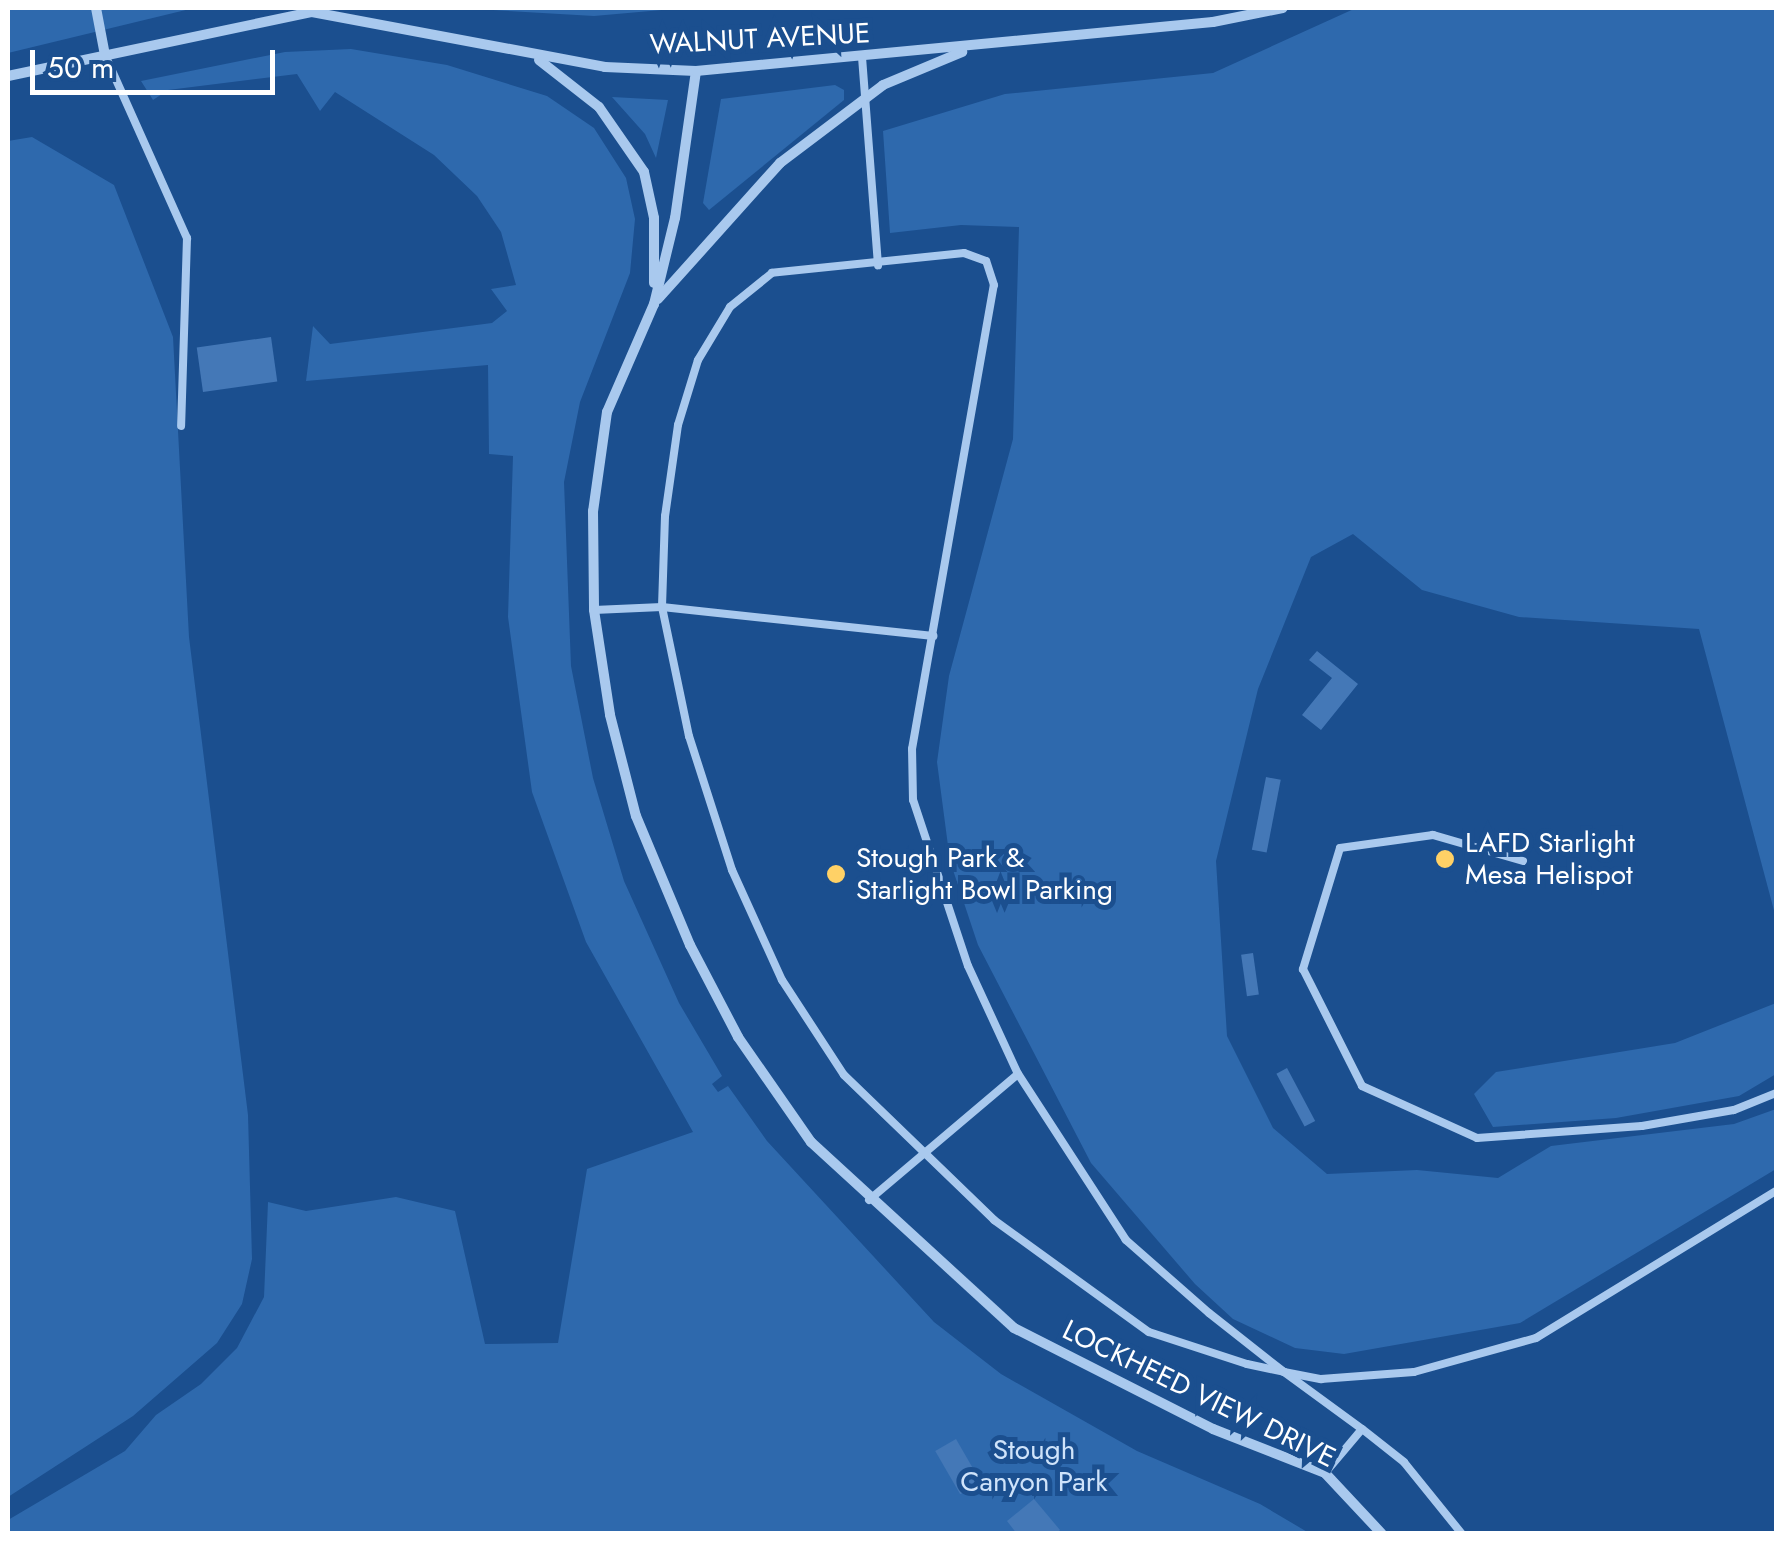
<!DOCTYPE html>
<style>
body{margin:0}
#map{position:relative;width:1784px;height:1541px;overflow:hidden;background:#1b4f8f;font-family:Jost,sans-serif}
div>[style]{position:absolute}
.green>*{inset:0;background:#2e69ad}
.building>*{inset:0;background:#4478b7;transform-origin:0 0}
.service>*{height:8px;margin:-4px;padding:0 4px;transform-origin:4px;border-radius:4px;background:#a9c9ee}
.minor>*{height:10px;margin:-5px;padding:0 5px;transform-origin:5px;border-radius:5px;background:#a9c9ee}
.dots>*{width:28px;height:28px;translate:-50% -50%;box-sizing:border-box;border:5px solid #1b4f8f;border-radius:50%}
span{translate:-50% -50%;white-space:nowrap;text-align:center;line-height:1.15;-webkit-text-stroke:10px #1b4f8f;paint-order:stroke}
.street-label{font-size:28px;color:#fff}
.poi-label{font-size:28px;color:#fff}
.left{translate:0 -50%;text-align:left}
.park-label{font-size:28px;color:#cfe3fa}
.frame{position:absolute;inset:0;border:10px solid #fff;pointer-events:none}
.scale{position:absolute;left:30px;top:50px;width:245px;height:45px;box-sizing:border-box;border:5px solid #fff;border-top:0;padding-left:12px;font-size:30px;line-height:35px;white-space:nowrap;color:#fff;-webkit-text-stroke:8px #1b4f8f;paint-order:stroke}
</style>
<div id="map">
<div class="green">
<div style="clip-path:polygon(8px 8px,194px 8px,8px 53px)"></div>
<div style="clip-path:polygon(459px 8px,684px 8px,594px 16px)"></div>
<div style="clip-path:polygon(1356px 8px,1776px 8px,1776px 918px,1699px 629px,1519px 617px,1422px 590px,1353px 534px,1311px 557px,1258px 689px,1216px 861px,1227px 1036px,1273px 1128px,1327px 1174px,1417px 1170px,1498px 1178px,1551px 1146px,1734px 1124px,1776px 1109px,1776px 1169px,1520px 1323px,1344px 1354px,1295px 1348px,1233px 1319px,1195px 1284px,1091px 1163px,978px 945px,950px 861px,937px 762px,949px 676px,1013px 439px,1019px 227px,961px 225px,890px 233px,883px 131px,1005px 94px,1213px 73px)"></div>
<div style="clip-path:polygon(351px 49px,447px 65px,547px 96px,594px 128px,626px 178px,635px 219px,630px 273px,580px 402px,564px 482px,571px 666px,593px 778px,624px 881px,679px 1003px,722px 1076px,712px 1084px,718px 1092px,728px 1086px,767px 1141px,934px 1322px,1001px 1374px,1137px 1451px,1260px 1504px,1309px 1533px,8px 1534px,8px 1520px,125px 1451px,156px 1415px,201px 1384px,237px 1348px,264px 1297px,268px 1202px,306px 1211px,396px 1197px,455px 1211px,485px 1344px,558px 1343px,587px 1169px,693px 1132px,586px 942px,532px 792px,508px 617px,513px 456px,489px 454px,488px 365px,306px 381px,313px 326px,330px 344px,492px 323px,507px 311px,491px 289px,516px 285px,501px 232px,477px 196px,434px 155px,335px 92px,320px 111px,297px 74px,168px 90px,153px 100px,141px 81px,285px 52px)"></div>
<div style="clip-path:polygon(835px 85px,844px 90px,844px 100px,709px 210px,703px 203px,721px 99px)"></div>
<div style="clip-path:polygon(612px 97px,668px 100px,656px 158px,645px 134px)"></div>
<div style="clip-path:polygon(32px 137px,114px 185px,173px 337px,189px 637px,248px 1115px,252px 1259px,242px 1304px,217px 1343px,133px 1416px,8px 1497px,8px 141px)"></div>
<div style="clip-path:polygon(1776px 1003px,1776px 1074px,1739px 1096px,1616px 1118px,1493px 1127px,1474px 1094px,1496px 1072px,1675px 1043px)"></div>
</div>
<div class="building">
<div style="left:271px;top:337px;width:45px;height:75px;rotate:82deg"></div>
<div style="clip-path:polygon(1317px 651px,1358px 684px,1321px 730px,1302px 715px,1332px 678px,1309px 660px)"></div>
<div style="left:1266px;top:777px;width:15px;height:74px;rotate:11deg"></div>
<div style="left:1253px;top:953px;width:42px;height:12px;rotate:82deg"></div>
<div style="left:1287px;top:1068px;width:60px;height:12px;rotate:62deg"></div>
<div style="left:956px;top:1439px;width:50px;height:24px;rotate:60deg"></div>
<div style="clip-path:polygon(1034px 1499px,1060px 1530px,1056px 1534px,1017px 1534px,1007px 1521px)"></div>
</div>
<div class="service">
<div style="left:105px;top:55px;width:201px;rotate:65.9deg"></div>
<div style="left:187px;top:238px;width:188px;rotate:91.8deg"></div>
<div style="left:862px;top:57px;width:209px;rotate:85.6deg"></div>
<div style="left:594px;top:610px;width:68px;rotate:-2.5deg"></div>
<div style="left:662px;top:607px;width:273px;rotate:6.1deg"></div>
<div style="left:1523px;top:861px;width:94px;rotate:-163.9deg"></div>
<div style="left:1433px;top:835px;width:94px;rotate:172deg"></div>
<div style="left:1340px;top:848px;width:127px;rotate:107deg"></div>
<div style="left:1303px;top:969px;width:131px;rotate:63.2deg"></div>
<div style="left:1362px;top:1086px;width:126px;rotate:24.3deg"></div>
<div style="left:1477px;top:1138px;width:165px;rotate:-4.2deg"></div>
<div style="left:1642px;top:1126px;width:93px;rotate:-9.9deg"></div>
<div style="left:1734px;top:1110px;width:45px;rotate:-22deg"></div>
<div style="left:869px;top:1200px;width:195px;rotate:-40.2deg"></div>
<div style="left:1325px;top:1473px;width:57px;rotate:-49.9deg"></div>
<div style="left:1462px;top:1534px;width:92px;rotate:-128.9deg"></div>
<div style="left:1404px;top:1462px;width:53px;rotate:-141.8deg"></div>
<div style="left:1362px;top:1429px;width:97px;rotate:-143.8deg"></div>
<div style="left:1284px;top:1372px;width:95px;rotate:-141.8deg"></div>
<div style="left:1209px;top:1313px;width:111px;rotate:-138.7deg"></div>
<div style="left:1126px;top:1240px;width:198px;rotate:-123deg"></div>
<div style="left:1018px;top:1074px;width:119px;rotate:-114.8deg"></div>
<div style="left:968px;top:966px;width:175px;rotate:-108.3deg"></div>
<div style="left:913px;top:800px;width:51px;rotate:-91.1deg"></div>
<div style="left:912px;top:749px;width:471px;rotate:-80deg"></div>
<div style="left:994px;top:285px;width:25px;rotate:-108deg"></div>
<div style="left:986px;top:261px;width:23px;rotate:-160deg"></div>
<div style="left:964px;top:253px;width:193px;rotate:174.1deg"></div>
<div style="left:772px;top:273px;width:54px;rotate:141deg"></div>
<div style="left:730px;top:307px;width:62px;rotate:121.1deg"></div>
<div style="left:698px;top:360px;width:68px;rotate:107.1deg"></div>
<div style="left:678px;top:425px;width:92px;rotate:98.1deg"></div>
<div style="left:665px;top:516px;width:91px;rotate:91.9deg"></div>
<div style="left:662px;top:607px;width:132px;rotate:78.2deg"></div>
<div style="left:689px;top:736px;width:141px;rotate:72.2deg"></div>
<div style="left:732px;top:870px;width:121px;rotate:65.6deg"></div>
<div style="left:782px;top:980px;width:113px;rotate:56.9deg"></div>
<div style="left:844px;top:1075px;width:209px;rotate:44deg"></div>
<div style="left:994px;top:1220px;width:191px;rotate:35.9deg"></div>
<div style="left:1149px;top:1332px;width:103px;rotate:18.1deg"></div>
<div style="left:1247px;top:1364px;width:38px;rotate:12deg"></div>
<div style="left:1284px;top:1372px;width:38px;rotate:11deg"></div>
<div style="left:1321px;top:1379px;width:93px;rotate:-4.3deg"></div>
<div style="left:1414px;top:1372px;width:127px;rotate:-15.6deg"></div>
<div style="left:1536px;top:1338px;width:281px;rotate:-31.5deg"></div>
</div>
<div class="minor">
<div style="left:96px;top:8px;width:48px;rotate:79.2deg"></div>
<div style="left:539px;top:60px;width:76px;rotate:38.1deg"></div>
<div style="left:599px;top:107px;width:79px;rotate:55.3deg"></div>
<div style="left:644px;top:172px;width:47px;rotate:77.7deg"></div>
<div style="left:654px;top:218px;width:65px;rotate:90deg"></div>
<div style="left:696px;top:71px;width:148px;rotate:98.1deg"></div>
<div style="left:675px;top:218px;width:89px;rotate:103.7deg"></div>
<div style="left:654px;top:304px;width:118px;rotate:113.5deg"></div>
<div style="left:607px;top:412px;width:100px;rotate:98deg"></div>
<div style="left:593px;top:511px;width:99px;rotate:89.4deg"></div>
<div style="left:594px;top:610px;width:106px;rotate:81.3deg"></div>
<div style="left:610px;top:715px;width:104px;rotate:75.6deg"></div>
<div style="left:636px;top:816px;width:140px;rotate:67.3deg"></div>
<div style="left:690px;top:945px;width:104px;rotate:62.4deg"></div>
<div style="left:738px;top:1037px;width:128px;rotate:55.2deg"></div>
<div style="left:811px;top:1142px;width:275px;rotate:42.5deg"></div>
<div style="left:1014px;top:1328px;width:223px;rotate:26.9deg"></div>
<div style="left:1213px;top:1429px;width:120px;rotate:21.4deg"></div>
<div style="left:1325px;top:1473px;width:83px;rotate:46.9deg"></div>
<div style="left:8px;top:76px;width:311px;rotate:-11.9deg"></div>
<div style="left:312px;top:12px;width:298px;rotate:10.6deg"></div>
<div style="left:605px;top:67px;width:91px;rotate:2.5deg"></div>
<div style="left:696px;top:71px;width:519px;rotate:-5.41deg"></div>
<div style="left:1213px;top:22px;width:71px;rotate:-11.3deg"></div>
<div style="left:658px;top:299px;width:183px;rotate:-48.1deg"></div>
<div style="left:780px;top:163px;width:129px;rotate:-37.1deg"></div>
<div style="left:883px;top:85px;width:86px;rotate:-22.7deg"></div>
</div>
<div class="dots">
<div style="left:1445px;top:859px;background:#ffd166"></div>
<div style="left:836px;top:874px;background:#ffd166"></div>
</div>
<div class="street-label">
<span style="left:760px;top:39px;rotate:-3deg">WALNUT AVENUE</span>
<span style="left:1199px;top:1394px;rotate:26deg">LOCKHEED VIEW DRIVE</span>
</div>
<div class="poi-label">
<span class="left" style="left:1465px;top:859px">LAFD Starlight<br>Mesa Helispot</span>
<span class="left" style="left:856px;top:874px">Stough Park &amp;<br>Starlight Bowl Parking</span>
</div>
<div class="park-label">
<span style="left:1034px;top:1466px">Stough<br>Canyon Park</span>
</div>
<div class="frame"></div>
<div class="scale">50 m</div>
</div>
